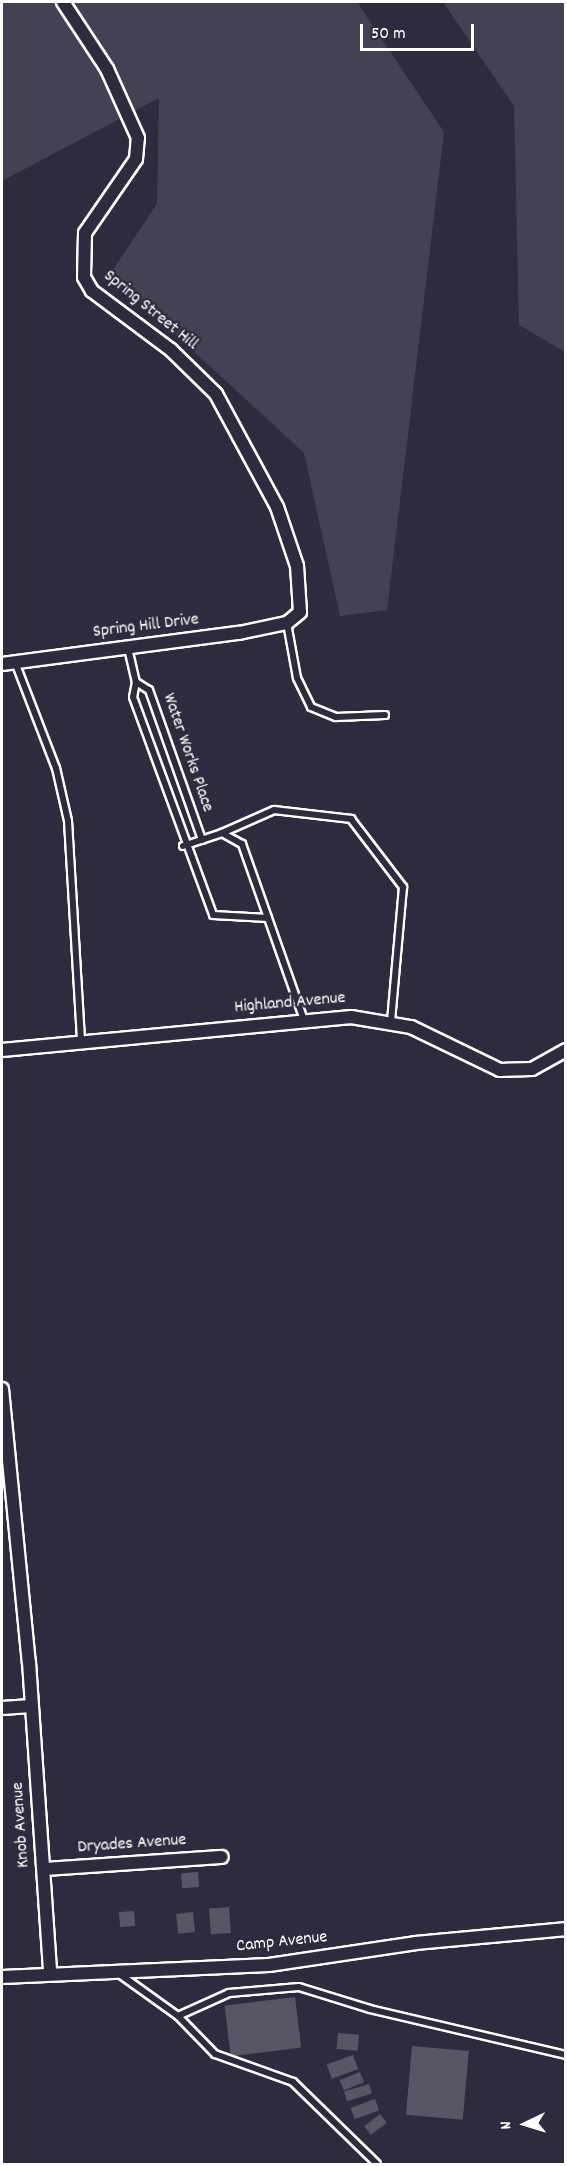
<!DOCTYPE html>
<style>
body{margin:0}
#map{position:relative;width:567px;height:2166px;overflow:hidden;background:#2f2a3d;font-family:Dekko,sans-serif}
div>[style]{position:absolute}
.green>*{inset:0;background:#464152}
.building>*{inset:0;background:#595564;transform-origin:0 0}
.roads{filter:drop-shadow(2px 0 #fff) drop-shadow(-2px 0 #fff) drop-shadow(0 2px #fff) drop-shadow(0 -2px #fff)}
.lane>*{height:6px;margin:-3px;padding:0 3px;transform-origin:3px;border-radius:3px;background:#2f2a3d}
.street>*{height:12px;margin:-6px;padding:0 6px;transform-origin:6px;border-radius:6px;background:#2f2a3d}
span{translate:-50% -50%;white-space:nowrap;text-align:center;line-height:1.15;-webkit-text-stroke:5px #2f2a3d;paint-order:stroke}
.street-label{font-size:18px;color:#fff}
.frame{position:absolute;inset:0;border:3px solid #fff;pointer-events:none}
.north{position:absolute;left:495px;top:2094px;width:60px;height:60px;-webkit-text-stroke:4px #2f2a3d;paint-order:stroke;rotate:266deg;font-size:16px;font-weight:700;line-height:24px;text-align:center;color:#fff}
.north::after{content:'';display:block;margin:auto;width:21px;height:27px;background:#fff;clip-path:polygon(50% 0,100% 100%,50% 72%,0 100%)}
.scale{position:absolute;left:360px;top:24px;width:114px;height:27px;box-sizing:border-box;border:3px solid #fff;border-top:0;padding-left:8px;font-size:18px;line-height:21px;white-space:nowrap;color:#fff;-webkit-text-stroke:4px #2f2a3d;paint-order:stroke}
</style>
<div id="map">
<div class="green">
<div style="clip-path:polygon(2px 2px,357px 2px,444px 132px,387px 610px,340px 616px,304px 453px,110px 274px,157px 204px,159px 98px,2px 181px)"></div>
<div style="clip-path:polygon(443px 2px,565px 2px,565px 352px,519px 325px,514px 106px)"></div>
</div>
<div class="building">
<div style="left:198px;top:1872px;width:15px;height:17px;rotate:86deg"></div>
<div style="left:229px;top:1907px;width:26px;height:20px;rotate:86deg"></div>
<div style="left:134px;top:1911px;width:15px;height:15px;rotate:86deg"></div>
<div style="left:193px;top:1912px;width:20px;height:17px;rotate:84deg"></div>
<div style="left:295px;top:1997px;width:51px;height:71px;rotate:83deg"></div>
<div style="left:338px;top:2033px;width:21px;height:16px;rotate:5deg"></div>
<div style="left:412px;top:2046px;width:57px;height:69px;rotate:5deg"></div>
<div style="left:353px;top:2055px;width:15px;height:28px;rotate:70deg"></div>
<div style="left:360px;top:2072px;width:11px;height:22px;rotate:68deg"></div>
<div style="left:369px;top:2084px;width:10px;height:26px;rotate:73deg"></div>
<div style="left:375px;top:2099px;width:12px;height:26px;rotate:70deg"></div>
<div style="left:380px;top:2114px;width:11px;height:20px;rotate:52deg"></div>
</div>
<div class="roads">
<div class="lane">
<div style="left:287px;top:623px;width:56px;rotate:79.7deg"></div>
<div style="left:297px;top:678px;width:32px;rotate:64deg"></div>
<div style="left:311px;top:707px;width:27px;rotate:22deg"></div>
<div style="left:336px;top:717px;width:49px;rotate:-2.3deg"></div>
<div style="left:128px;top:648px;width:35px;rotate:77deg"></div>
<div style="left:136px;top:682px;width:15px;rotate:101deg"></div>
<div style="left:133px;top:697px;width:232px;rotate:69.8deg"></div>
<div style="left:213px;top:915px;width:55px;rotate:3.1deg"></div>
<div style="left:15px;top:662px;width:114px;rotate:68.9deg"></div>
<div style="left:56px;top:768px;width:54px;rotate:77.2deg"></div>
<div style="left:68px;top:821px;width:221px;rotate:86.6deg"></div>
<div style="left:136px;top:682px;width:15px;rotate:32deg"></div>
<div style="left:149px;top:690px;width:159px;rotate:70.5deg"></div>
<div style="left:222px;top:833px;width:57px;rotate:-23.9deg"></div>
<div style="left:274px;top:810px;width:78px;rotate:6.7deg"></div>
<div style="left:351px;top:819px;width:86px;rotate:52.6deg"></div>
<div style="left:403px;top:887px;width:135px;rotate:95.1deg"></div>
<div style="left:183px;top:846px;width:41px;rotate:-18.4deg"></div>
<div style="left:222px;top:833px;width:23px;rotate:29deg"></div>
<div style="left:242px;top:844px;width:187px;rotate:70.6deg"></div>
<div style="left:118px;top:1973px;width:74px;rotate:35.6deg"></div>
<div style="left:178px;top:2016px;width:53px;rotate:45.8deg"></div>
<div style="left:215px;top:2054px;width:83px;rotate:19.7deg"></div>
<div style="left:293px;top:2082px;width:117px;rotate:44.3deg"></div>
<div style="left:178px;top:2016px;width:56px;rotate:-24.3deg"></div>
<div style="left:229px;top:1993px;width:70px;rotate:-4.9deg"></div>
<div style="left:299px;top:1987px;width:74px;rotate:17.2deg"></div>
<div style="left:370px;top:2009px;width:201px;rotate:13.2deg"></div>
</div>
<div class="street">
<div style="left:2px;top:664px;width:239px;rotate:-7.5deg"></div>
<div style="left:239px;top:633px;width:49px;rotate:-11.8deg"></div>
<div style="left:287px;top:623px;width:17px;rotate:-40deg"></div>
<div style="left:300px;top:612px;width:46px;rotate:-93.7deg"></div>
<div style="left:297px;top:566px;width:62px;rotate:-108.7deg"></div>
<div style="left:277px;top:507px;width:128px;rotate:-118.4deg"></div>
<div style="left:216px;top:394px;width:63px;rotate:-135.6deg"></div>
<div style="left:171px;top:350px;width:99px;rotate:-143.2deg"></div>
<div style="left:92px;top:291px;width:16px;rotate:-120deg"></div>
<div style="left:84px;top:277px;width:44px;rotate:-88.7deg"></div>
<div style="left:85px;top:233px;width:90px;rotate:-55.4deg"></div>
<div style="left:136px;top:159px;width:21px;rotate:-85deg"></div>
<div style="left:138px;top:138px;width:76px;rotate:-114.2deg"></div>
<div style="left:107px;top:69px;width:80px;rotate:-123.3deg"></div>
<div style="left:2px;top:1050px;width:351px;rotate:-5.4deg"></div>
<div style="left:351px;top:1017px;width:61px;rotate:9.5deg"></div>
<div style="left:411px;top:1027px;width:99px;rotate:25.8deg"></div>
<div style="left:500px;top:1070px;width:32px;rotate:-2deg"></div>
<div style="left:532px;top:1069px;width:39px;rotate:-29deg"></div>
<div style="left:2px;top:1389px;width:274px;rotate:84.4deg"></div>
<div style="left:29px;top:1662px;width:311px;rotate:86.1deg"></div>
<div style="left:2px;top:1708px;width:29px;rotate:-4deg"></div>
<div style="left:44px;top:1869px;width:178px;rotate:-3.9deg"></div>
<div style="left:2px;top:1977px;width:267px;rotate:-2.6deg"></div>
<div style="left:269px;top:1965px;width:149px;rotate:-8.5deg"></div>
<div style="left:416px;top:1943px;width:151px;rotate:-5.3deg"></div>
</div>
</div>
<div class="street-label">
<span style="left:150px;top:311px;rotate:39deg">Spring Street Hill</span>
<span style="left:146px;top:627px;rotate:-7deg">Spring Hill Drive</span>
<span style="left:187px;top:753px;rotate:71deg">Water Works Place</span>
<span style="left:290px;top:1004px;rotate:-5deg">Highland Avenue</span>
<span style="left:22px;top:1825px;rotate:-94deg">Knob Avenue</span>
<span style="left:132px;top:1845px;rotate:-4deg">Dryades Avenue</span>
<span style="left:282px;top:1943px;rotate:-6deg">Camp Avenue</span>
</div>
<div class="frame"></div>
<div class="north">N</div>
<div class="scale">50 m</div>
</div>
